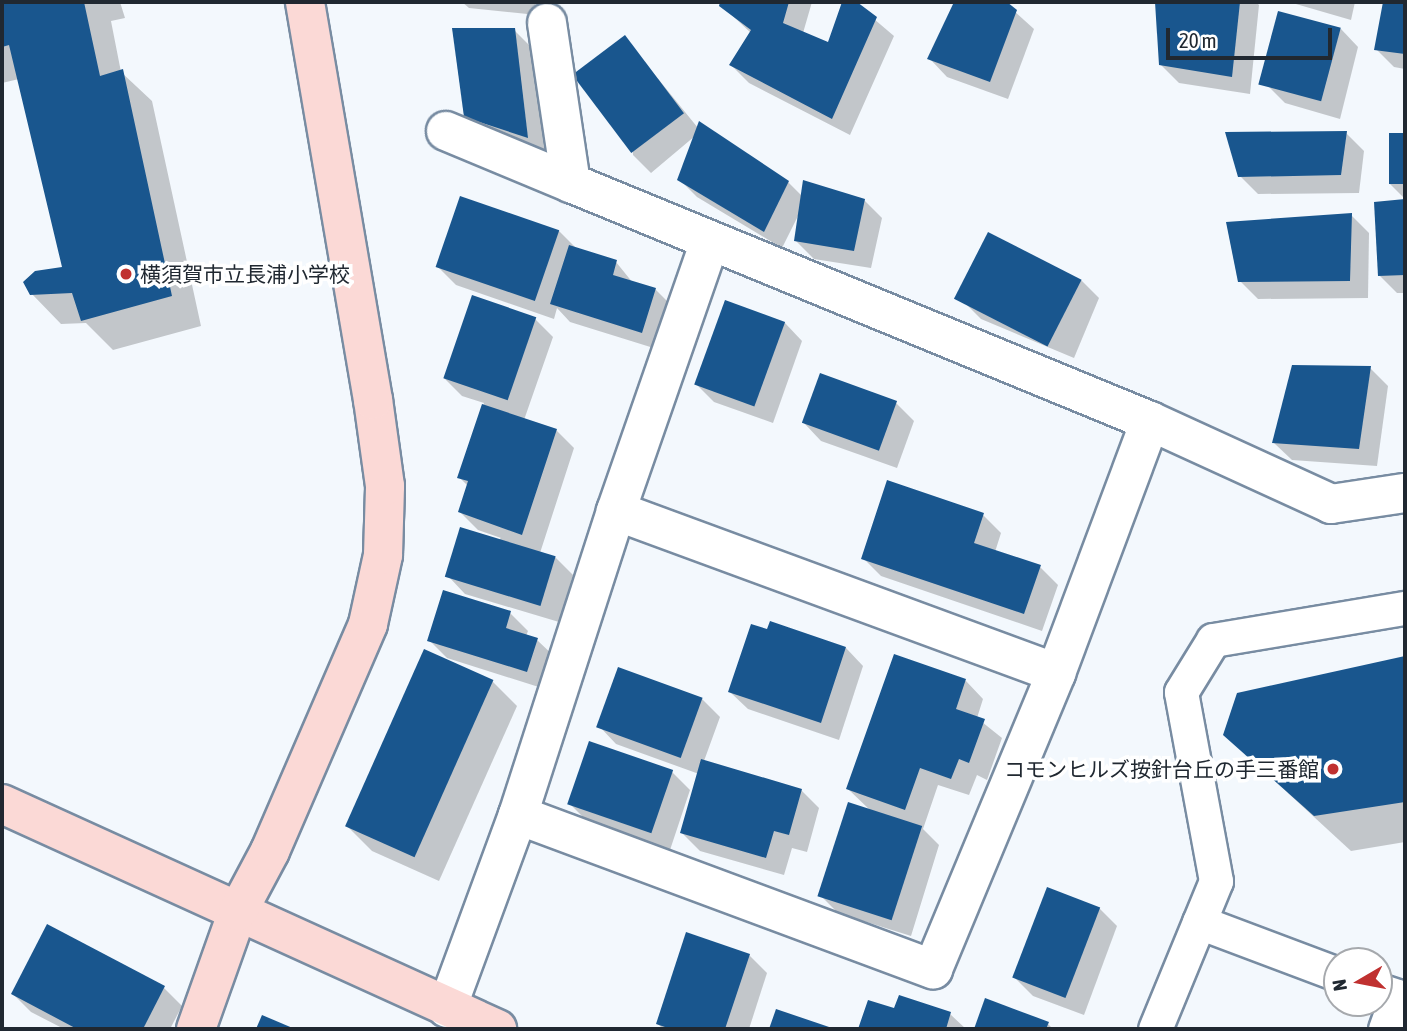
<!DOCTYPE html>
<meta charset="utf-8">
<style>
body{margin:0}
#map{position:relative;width:1407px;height:1031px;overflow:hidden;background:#f3f8fd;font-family:"Asap Condensed","Noto Sans JP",sans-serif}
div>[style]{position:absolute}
.shadow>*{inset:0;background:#0003}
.building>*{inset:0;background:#19568e;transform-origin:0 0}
.roads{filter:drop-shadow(2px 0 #788ca2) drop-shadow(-2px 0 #788ca2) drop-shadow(0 2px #788ca2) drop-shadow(0 -2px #788ca2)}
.lane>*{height:33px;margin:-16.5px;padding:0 16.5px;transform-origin:16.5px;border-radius:16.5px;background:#fff}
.street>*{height:38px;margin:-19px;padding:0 19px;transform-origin:19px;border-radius:19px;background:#fff}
.secondary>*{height:38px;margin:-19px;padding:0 19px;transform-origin:19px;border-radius:19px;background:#fbd9d6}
.dots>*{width:19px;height:19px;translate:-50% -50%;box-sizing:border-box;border:4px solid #fff;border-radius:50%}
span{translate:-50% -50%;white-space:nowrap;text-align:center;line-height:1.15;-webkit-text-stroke:7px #fff;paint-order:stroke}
.poi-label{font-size:21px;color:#202831}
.left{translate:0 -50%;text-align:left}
.right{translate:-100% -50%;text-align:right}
.frame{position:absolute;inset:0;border:4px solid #202831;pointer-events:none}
.north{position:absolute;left:1323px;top:947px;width:70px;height:70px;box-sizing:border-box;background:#fff;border:2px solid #a6a9ad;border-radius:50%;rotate:260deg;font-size:19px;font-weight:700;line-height:28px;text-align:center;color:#202831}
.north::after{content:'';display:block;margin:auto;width:24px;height:32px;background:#c03130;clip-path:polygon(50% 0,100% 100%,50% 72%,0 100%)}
.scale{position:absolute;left:1166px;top:28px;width:166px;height:32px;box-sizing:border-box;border:4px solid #202831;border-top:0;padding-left:9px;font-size:21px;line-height:24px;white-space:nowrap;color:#202831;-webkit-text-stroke:5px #fff;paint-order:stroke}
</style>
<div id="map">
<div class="shadow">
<div style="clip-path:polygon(2px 2px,120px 2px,125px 18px,111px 21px,121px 72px,152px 101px,201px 326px,113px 350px,86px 323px,61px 324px,31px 293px,64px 269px,19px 79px,2px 83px)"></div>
<div style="clip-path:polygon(462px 2px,535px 2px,537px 15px,469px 8px)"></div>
<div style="clip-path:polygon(722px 2px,812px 2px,803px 33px,829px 45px,844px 2px,854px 2px,894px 36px,850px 135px,749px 83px,731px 65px,751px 33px,721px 5px)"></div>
<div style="clip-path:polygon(956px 2px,1004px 2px,1034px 29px,1008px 99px,947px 77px,930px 59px)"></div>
<div style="clip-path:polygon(1157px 2px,1256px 2px,1259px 5px,1250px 94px,1179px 83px,1161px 65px)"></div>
<div style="clip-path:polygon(1289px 2px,1355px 2px,1351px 20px)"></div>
<div style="clip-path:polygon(1385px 2px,1405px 2px,1405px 69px,1394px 67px,1376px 49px)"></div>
<div style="clip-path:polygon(1341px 29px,1358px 47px,1340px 119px,1285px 103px,1267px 85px)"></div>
<div style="clip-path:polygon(514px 30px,532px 48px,545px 155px,484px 135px,465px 117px)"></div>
<div style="clip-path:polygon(625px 38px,698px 128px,788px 182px,803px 197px,864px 200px,882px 218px,871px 268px,814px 259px,796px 241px,799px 214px,782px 248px,697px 197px,679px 179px,695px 136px,651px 173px,633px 155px)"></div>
<div style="clip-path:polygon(1346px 133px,1364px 151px,1359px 193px,1258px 194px,1240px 176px)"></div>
<div style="clip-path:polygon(1391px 135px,1405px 135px,1405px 199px,1389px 183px)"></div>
<div style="clip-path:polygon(1405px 201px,1405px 293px,1397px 293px,1379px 275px,1376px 203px)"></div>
<div style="clip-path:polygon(1351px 215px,1369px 233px,1368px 298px,1258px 299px,1240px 281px)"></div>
<div style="clip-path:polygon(559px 231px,577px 249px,616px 262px,633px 283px,655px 289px,673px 307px,660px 350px,570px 322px,557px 308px,554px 319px,456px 285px,438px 267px)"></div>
<div style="clip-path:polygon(1081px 280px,1099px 298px,1074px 358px,981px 319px,963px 301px)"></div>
<div style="clip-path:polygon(535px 319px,553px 337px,524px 420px,556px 430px,574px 448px,540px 553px,555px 557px,573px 575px,559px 622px,465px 594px,448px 576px,501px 538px,478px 530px,460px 512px,468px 486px,459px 477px,484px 403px,462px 396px,444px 378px)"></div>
<div style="clip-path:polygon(785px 323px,802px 341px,773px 423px,714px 402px,696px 384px)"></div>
<div style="clip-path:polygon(1370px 368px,1388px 386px,1377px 466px,1292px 460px,1274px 443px)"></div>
<div style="clip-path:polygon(896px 403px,914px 421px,897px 468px,821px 441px,804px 423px)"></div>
<div style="clip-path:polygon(983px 515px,1001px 533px,995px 552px,1040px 567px,1058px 585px,1042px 631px,881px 576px,863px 558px)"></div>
<div style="clip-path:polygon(510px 613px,528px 631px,526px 636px,537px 640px,555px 657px,545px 689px,447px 658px,429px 640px)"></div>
<div style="clip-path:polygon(846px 648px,863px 666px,839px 740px,748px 709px,730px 692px)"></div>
<div style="clip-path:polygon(895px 656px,966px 681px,983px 699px,977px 718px,1002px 738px,987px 780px,977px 775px,969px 795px,938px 785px,923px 829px,939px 845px,911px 936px,838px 913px,820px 895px,871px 811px,848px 789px)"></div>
<div style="clip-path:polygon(1405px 657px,1405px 842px,1351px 851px,1225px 735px,1238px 694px)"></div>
<div style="clip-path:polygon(492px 681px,517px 706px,439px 881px,372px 851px,347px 826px)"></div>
<div style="clip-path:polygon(702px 699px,720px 717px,704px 761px,801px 790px,819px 808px,807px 852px,792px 848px,784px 875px,700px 851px,682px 833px,699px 774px,616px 744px,599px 726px)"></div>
<div style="clip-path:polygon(672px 772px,690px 790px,670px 850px,588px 822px,570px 804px)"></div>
<div style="clip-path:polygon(1099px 908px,1117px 926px,1084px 1015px,1033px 996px,1015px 978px)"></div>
<div style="clip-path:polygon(749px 955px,767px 973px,749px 1029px,663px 1029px,658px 1024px)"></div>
<div style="clip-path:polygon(164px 988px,182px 1006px,170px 1029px,64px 1029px,31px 1012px,13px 994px)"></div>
<div style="clip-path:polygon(986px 1001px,1048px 1024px,1053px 1029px,975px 1029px)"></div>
<div style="clip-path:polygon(869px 1002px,895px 1010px,950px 1014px,966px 1029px,860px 1029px)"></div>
</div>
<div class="building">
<div style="clip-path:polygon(2px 2px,84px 2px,100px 76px,123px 69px,172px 296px,81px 321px,72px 293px,30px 295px,23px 282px,35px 271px,62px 267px,9px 45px,2px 47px)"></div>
<div style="clip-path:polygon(720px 2px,789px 2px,783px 23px,828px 42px,842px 2px,857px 2px,877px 17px,832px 119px,729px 65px,751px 30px,719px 6px)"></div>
<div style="clip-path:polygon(954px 2px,1007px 2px,1017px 10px,990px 82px,927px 59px)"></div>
<div style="clip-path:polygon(1155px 2px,1240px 2px,1232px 77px,1159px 65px)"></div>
<div style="clip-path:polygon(1383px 2px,1405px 2px,1405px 54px,1374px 50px)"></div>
<div style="left:1278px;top:11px;width:65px;height:76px;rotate:15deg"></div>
<div style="clip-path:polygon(452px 28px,515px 28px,528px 138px,464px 117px)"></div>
<div style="left:625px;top:35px;width:98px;height:66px;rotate:53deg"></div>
<div style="clip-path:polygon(699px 121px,789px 181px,764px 232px,677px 180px)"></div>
<div style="clip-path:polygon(1347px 131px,1341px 175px,1238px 177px,1225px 132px)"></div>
<div style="left:1389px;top:133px;width:16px;height:51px"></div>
<div style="clip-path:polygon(803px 180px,865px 199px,854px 251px,794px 241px)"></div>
<div style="left:460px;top:196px;width:105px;height:75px;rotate:19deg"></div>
<div style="clip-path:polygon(1405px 199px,1405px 275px,1378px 276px,1374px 202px)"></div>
<div style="clip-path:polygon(1352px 213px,1350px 281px,1238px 282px,1226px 222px)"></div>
<div style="left:988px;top:232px;width:105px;height:75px;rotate:27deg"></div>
<div style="clip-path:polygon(569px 245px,617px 260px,613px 275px,656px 288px,642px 333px,550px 304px)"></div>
<div style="left:472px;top:295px;width:68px;height:88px;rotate:19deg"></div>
<div style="left:725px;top:300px;width:64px;height:90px;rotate:20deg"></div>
<div style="clip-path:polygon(1292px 365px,1371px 366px,1359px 449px,1272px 443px)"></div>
<div style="left:820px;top:373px;width:82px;height:53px;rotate:20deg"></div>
<div style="clip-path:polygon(482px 404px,557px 429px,522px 535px,458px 512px,468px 481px,457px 478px)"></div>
<div style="clip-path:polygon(887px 480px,984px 513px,974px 543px,1041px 565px,1024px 614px,861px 559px)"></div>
<div style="left:460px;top:527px;width:100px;height:52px;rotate:17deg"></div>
<div style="clip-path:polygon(443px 590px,511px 611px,506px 628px,538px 638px,527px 672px,427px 641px)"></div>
<div style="clip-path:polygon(770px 621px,846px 647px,821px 723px,728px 692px,751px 624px,767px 629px)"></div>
<div style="left:424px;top:649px;width:76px;height:194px;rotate:24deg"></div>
<div style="clip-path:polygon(894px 654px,966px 679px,956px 709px,985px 719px,969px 763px,959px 759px,951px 779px,920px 768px,905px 810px,846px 789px)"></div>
<div style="clip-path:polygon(1405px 656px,1405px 802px,1314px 816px,1223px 735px,1237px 693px)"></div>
<div style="left:618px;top:667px;width:90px;height:64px;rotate:20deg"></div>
<div style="left:589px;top:741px;width:89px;height:67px;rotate:19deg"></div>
<div style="clip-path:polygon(701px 759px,802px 789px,789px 835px,774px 831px,766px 858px,680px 833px)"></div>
<div style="left:848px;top:802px;width:78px;height:99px;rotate:18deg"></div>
<div style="left:1047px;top:887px;width:57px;height:97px;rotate:21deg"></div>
<div style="clip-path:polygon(47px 924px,165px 986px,143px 1029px,77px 1029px,11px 994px)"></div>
<div style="clip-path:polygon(686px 932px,750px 954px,725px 1029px,671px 1029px,656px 1024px)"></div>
<div style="clip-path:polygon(899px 995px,951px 1012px,946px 1029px,858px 1029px,868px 1000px,894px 1008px)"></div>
<div style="clip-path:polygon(985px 998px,1049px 1022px,1046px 1029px,974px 1029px)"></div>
<div style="clip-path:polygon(776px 1009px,835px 1029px,769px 1029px)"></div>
<div style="clip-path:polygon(262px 1015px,295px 1029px,256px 1029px)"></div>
</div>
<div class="roads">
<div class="lane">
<div style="left:1199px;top:922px;width:147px;rotate:20.6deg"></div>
<div style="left:1379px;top:990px;width:19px;rotate:18deg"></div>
<div style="left:1397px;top:996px;width:35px;rotate:110deg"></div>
<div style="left:1155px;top:1029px;width:160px;rotate:-67.6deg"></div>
<div style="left:1216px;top:881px;width:192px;rotate:-100.5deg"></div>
<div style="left:1181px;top:692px;width:61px;rotate:-58.4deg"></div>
<div style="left:1213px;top:640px;width:195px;rotate:-9.5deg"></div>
</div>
<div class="street">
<div style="left:547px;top:23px;width:162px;rotate:81.5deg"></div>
<div style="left:571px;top:183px;width:626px;rotate:22.35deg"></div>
<div style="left:446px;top:131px;width:135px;rotate:22.6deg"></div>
<div style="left:616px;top:511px;width:469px;rotate:20.2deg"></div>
<div style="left:518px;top:815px;width:443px;rotate:20.4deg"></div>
<div style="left:933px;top:969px;width:321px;rotate:-67.4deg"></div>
<div style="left:1056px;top:673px;width:269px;rotate:-69.5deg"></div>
<div style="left:1150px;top:421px;width:199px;rotate:24.6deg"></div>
<div style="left:1331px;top:504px;width:75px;rotate:-8.5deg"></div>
<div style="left:447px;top:1008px;width:206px;rotate:-69.8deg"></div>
<div style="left:518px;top:815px;width:319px;rotate:-72.1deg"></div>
<div style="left:616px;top:511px;width:286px;rotate:-70.8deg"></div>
</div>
<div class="secondary">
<div style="left:2px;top:804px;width:544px;rotate:24.44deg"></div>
<div style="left:196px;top:1029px;width:125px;rotate:-70.4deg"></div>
<div style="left:238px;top:911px;width:68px;rotate:-61.9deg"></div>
<div style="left:270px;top:851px;width:247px;rotate:-66.6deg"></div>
<div style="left:368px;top:624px;width:71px;rotate:-77.7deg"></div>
<div style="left:383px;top:555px;width:69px;rotate:-88.3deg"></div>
<div style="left:385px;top:486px;width:87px;rotate:-97.9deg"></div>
<div style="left:373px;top:400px;width:404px;rotate:-99.7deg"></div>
</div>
</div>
<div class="dots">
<div style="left:126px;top:274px;background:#c03130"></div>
<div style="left:1333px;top:769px;background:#c03130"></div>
</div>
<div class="poi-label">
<span class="left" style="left:140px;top:274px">横須賀市立長浦小学校</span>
<span class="right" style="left:1319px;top:769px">コモンヒルズ按針台丘の手三番館</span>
</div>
<div class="frame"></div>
<div class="north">N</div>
<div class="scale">20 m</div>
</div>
